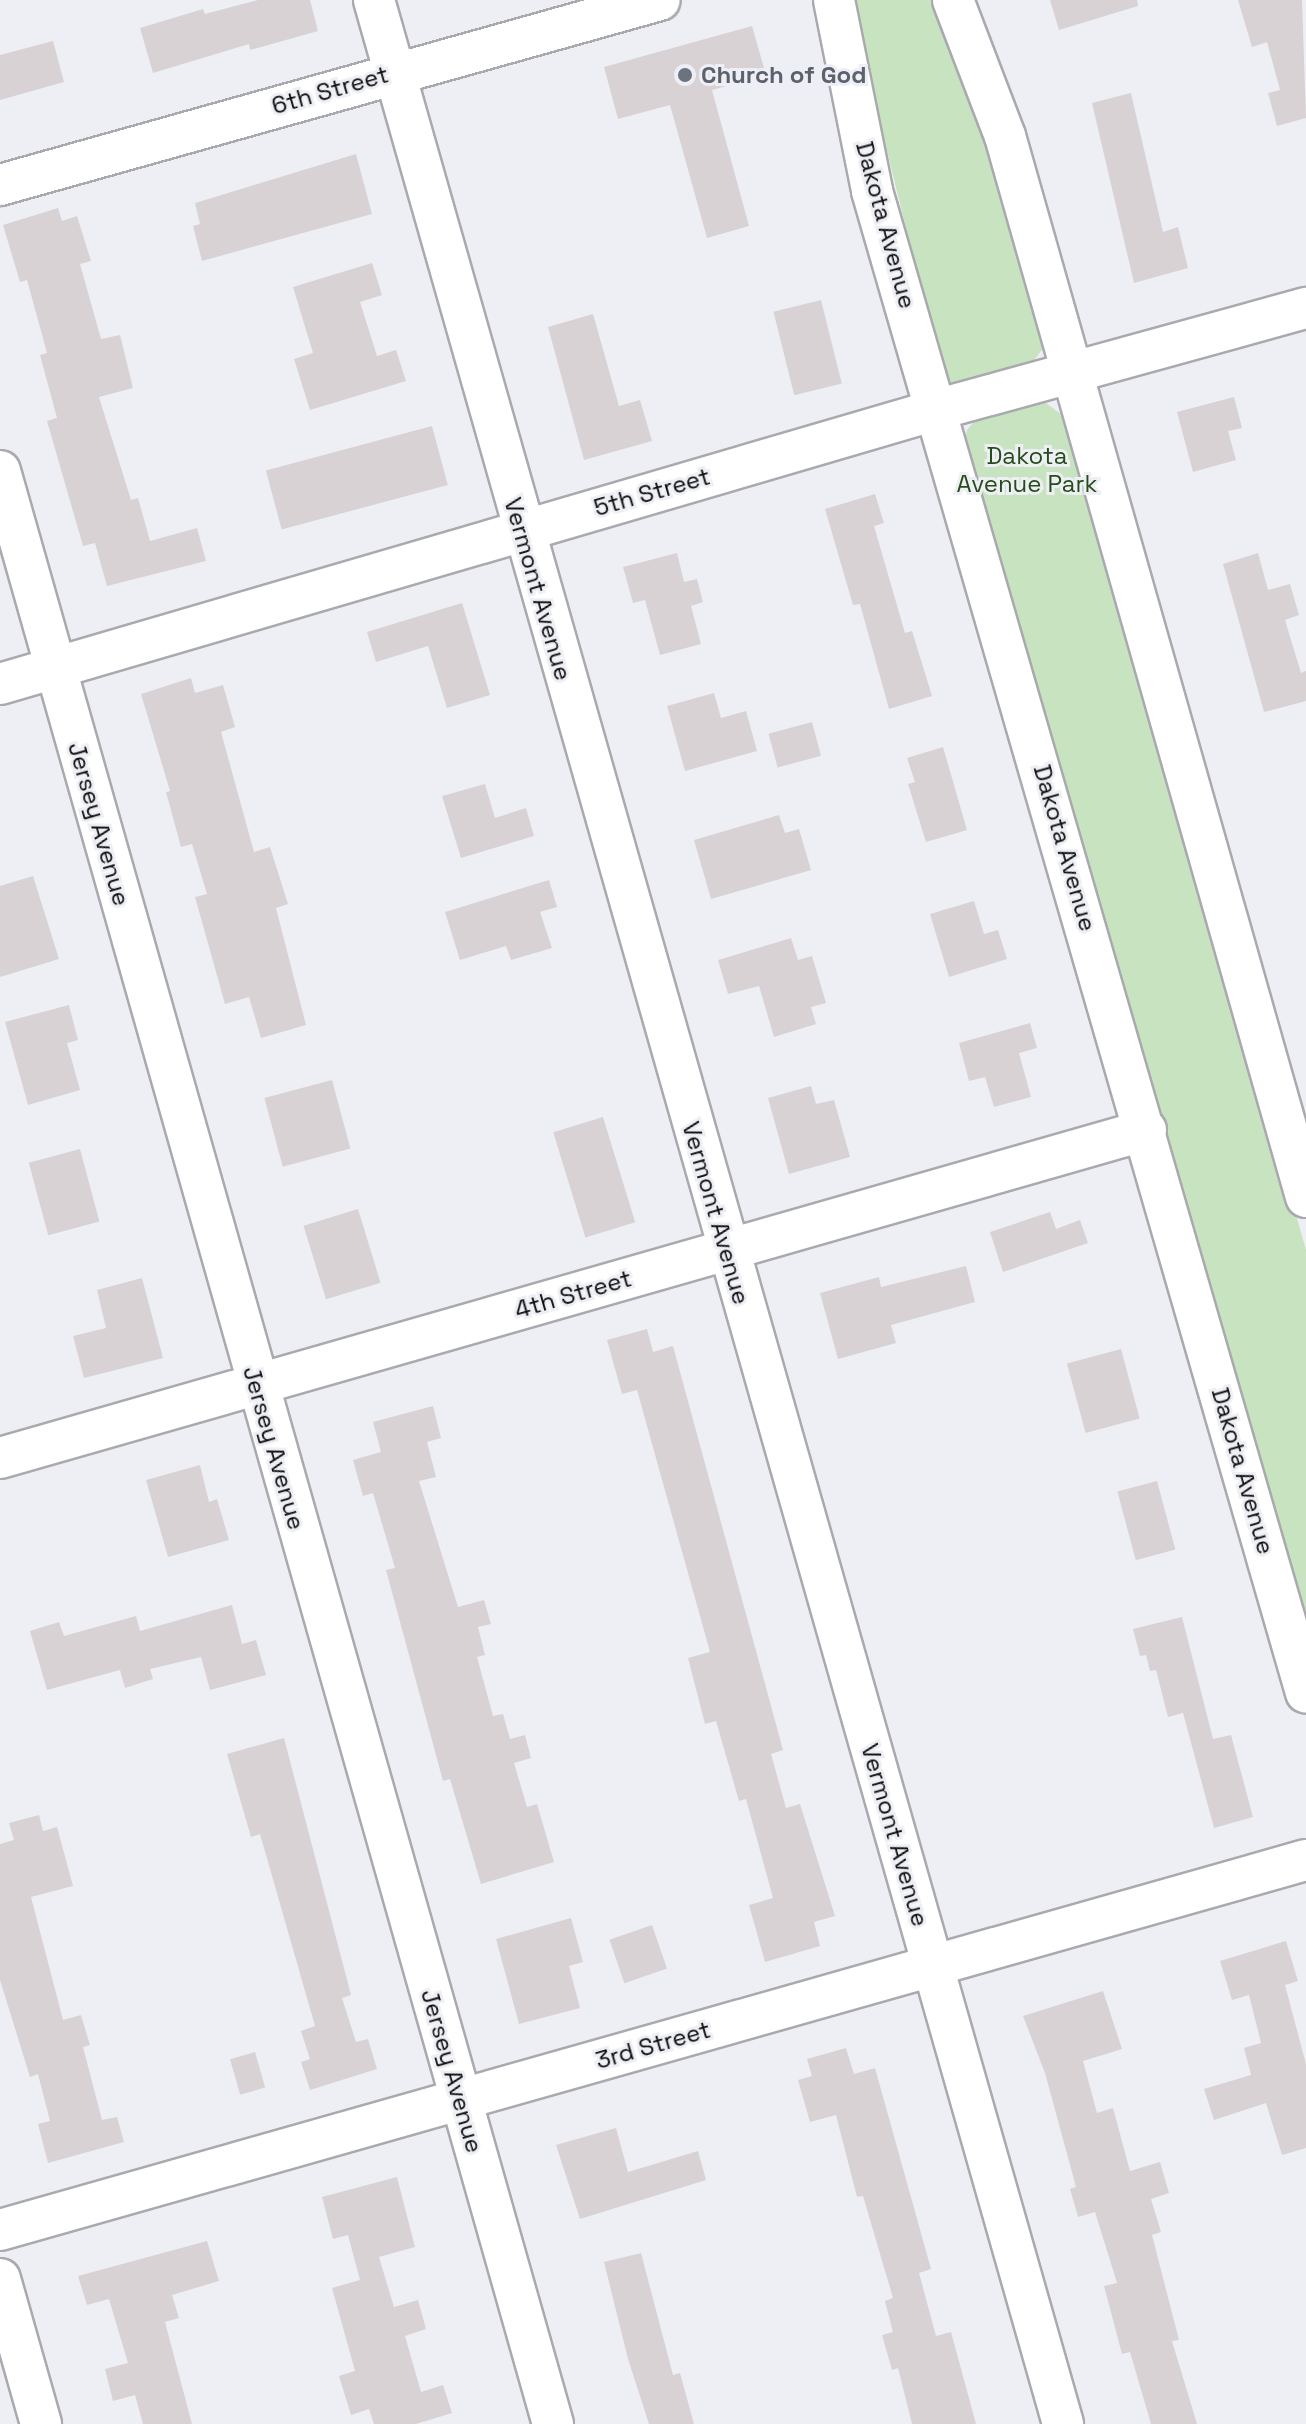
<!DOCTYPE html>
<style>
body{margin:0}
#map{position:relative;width:1306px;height:2424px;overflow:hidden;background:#eeeff4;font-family:"Space Grotesk",sans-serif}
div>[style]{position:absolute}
.green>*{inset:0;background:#c7e3c0}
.building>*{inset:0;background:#d8d2d4;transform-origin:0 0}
.roads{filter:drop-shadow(2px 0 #a9a9af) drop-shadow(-2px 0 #a9a9af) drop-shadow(0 2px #a9a9af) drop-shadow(0 -2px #a9a9af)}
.minor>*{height:40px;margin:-20px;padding:0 20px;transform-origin:20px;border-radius:20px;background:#fff}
.dots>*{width:22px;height:22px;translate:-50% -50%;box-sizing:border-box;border:4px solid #eeeff4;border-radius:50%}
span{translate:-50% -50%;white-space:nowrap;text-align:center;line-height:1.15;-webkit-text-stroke:6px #eeeff4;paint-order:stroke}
.worship-label{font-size:24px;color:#5b616d;font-weight:700}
.left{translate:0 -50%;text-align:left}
.street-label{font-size:24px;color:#0c0c0d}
.park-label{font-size:24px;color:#264c1b}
</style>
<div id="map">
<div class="green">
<div style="clip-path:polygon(850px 0,940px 0,987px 125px,1049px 341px,1031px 364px,975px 381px,953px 383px,943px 379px)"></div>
<div style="clip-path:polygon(1046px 403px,1069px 420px,1306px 1250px,1306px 1644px,963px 447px,967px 430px,981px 413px)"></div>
</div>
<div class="building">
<div style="clip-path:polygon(258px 0,310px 0,318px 31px,250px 50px,249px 44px,153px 73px,140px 28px,203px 9px,205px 14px)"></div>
<div style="clip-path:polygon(1050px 0,1137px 0,1138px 6px,1059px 30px)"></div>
<div style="clip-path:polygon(1238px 0,1302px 0,1306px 118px,1277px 126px,1268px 93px,1280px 90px,1267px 42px,1252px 47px)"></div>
<div style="clip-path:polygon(752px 26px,766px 75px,712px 90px,749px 226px,707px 238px,670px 105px,618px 119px,604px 67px)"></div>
<div style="clip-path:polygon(53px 41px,64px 82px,0 100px,0 55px)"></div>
<div style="clip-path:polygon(1131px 93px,1163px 232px,1178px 227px,1188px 268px,1134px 283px,1092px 103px)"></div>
<div style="clip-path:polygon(356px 154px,372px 214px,202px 261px,193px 226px,200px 224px,195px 203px)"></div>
<div style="clip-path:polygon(58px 208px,62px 221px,77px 216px,91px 261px,80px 264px,101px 339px,120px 335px,133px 388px,99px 397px,131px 500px,138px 498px,150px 541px,197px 528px,206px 561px,107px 586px,95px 543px,83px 546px,47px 421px,57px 418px,40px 355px,47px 353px,27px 280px,20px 282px,3px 225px)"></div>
<div style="clip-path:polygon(372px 263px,382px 295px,360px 302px,377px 356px,396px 350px,406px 381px,310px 410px,294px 359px,313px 353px,293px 287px)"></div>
<div style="left:821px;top:300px;width:86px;height:49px;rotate:76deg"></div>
<div style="clip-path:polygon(593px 314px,619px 406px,640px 400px,652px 441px,584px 460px,548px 327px)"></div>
<div style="clip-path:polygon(1234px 397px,1242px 428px,1228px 431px,1236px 460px,1193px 472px,1177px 412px)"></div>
<div style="left:432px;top:426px;width:61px;height:172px;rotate:75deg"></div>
<div style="clip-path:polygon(875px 494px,884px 523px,874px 526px,905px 633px,912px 631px,932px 696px,889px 709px,860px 604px,853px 605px,825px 509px)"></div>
<div style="clip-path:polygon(677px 553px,684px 582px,697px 579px,703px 602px,691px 606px,701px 644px,660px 655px,645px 600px,633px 603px,623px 567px)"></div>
<div style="clip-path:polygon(1258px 553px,1268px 590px,1290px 584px,1299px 615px,1285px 620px,1301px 673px,1306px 671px,1306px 701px,1264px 712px,1223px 564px)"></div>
<div style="clip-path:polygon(462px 603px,490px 695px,447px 708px,428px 646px,376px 662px,367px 632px)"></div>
<div style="clip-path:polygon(191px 678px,195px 693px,223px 685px,235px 727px,221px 732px,254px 852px,270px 847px,288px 904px,276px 908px,306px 1025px,261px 1038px,249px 997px,225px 1004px,195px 897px,207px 894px,192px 844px,181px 847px,166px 792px,170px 791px,141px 694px)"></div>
<div style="clip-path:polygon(714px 693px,721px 718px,746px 711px,757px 751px,685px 771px,667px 706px)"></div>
<div style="left:812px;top:722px;width:35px;height:45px;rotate:75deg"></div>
<div style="clip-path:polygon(943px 747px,967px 830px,926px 842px,908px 784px,915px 782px,907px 758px)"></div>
<div style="clip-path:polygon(485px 784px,495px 818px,526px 808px,534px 836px,461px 858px,442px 796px)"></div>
<div style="clip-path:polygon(779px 815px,785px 833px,799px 829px,811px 870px,711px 899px,694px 840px)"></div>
<div style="clip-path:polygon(33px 876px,59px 959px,0 977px,0 886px)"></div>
<div style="clip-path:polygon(549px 880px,557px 907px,540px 912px,552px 948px,511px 960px,506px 946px,460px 960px,445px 912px)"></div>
<div style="clip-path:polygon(974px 901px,984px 934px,998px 930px,1007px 959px,949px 977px,930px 914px)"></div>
<div style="clip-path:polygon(791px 938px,798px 960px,812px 956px,826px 1003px,811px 1007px,816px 1024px,774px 1037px,759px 986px,728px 994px,718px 960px)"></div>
<div style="clip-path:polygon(69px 1005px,78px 1040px,67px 1043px,80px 1090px,28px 1105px,5px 1022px)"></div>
<div style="clip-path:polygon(1030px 1023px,1037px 1048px,1019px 1053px,1031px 1097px,994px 1107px,985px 1077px,969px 1081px,959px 1043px)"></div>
<div style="left:332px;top:1080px;width:71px;height:70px;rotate:75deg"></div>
<div style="clip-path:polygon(811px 1086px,816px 1104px,834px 1100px,850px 1157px,789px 1174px,768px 1098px)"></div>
<div style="left:603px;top:1117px;width:110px;height:52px;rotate:73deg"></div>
<div style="left:80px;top:1149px;width:75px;height:53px;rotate:75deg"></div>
<div style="left:358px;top:1209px;width:77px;height:57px;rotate:73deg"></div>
<div style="clip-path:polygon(1050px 1212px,1056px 1229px,1080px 1220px,1088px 1243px,1003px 1272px,990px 1232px)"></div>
<div style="clip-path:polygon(966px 1266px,975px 1302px,891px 1325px,896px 1343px,838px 1359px,820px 1293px,879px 1277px,881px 1287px)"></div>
<div style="clip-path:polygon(142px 1278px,163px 1358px,84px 1378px,73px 1336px,106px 1328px,97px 1290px)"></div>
<div style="clip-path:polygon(647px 1329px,653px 1352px,673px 1346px,783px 1750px,771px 1754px,786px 1808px,800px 1804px,835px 1916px,814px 1922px,820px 1946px,765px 1962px,749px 1905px,773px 1898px,746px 1799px,739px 1801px,716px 1721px,705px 1724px,688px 1658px,710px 1652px,637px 1390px,622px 1394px,607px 1340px)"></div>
<div style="left:1121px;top:1349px;width:72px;height:56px;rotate:75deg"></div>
<div style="clip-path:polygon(433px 1406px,441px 1438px,427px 1442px,436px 1477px,419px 1481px,458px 1607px,484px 1600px,491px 1624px,478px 1627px,485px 1655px,477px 1657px,493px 1716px,503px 1714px,510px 1739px,525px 1735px,531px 1758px,514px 1763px,527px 1807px,537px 1804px,554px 1862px,481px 1884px,450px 1779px,443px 1781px,386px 1570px,395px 1568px,373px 1493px,363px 1496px,353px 1460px,381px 1452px,373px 1422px)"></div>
<div style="clip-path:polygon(200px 1465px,209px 1502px,217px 1499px,229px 1540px,168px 1557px,146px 1480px)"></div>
<div style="left:1157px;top:1481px;width:71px;height:41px;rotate:75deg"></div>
<div style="clip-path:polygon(232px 1605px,242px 1644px,256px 1640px,266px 1675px,210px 1690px,201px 1657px,150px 1669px,153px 1679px,125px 1688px,120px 1670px,47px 1690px,30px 1631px,59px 1622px,64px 1636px,136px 1616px,140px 1631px)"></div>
<div style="clip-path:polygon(1182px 1617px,1213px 1739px,1231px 1735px,1253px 1817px,1214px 1828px,1183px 1713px,1168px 1717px,1156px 1670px,1150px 1671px,1146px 1655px,1140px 1656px,1133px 1629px)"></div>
<div style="clip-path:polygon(284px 1738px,351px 1995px,342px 1998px,356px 2042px,368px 2039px,377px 2069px,310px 2090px,301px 2062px,310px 2059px,301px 2031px,315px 2026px,260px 1834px,251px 1837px,227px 1754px)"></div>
<div style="clip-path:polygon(39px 1815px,43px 1831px,57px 1827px,73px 1886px,31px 1897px,63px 2020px,81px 2015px,90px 2045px,83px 2047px,102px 2120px,117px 2117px,124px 2142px,48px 2163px,38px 2124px,50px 2121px,38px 2074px,30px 2077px,0 1980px,0 1844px,14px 1840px,9px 1823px)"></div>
<div style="clip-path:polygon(571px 1918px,583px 1962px,569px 1966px,580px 2008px,519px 2024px,496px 1939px)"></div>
<div style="left:652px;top:1925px;width:46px;height:45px;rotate:71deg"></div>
<div style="clip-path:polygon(1286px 1941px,1298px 1981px,1285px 1985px,1306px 2064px,1306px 2148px,1282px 2155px,1266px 2103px,1214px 2120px,1204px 2089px,1251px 2075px,1244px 2048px,1261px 2043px,1249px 1995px,1232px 2000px,1220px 1961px)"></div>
<div style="clip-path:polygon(1103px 1991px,1122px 2049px,1083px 2061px,1097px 2113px,1113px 2108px,1130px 2171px,1160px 2162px,1169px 2193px,1151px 2199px,1161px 2232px,1152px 2235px,1179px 2340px,1172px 2341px,1197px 2424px,1151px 2424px,1130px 2352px,1122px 2354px,1104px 2286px,1117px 2283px,1095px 2212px,1078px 2217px,1070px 2189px,1076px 2187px,1045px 2073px,1023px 2016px)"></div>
<div style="clip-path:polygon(846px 2048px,854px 2074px,875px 2068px,931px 2269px,919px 2273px,936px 2336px,951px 2332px,976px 2424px,912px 2424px,898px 2368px,892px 2370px,882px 2335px,893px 2332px,885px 2301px,893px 2298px,863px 2196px,857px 2197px,836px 2115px,810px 2122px,798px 2080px,812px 2076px,807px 2059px)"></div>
<div style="left:255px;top:2052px;width:37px;height:26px;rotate:74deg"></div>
<div style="clip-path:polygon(616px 2128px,628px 2172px,698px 2151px,706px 2180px,580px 2219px,556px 2145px)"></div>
<div style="clip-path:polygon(397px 2177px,415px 2247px,379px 2257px,394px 2307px,418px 2300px,426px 2329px,405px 2336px,421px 2392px,443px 2385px,452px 2413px,416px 2424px,374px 2424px,369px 2409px,351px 2415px,339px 2376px,355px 2371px,332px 2288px,360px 2280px,348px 2235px,333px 2239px,322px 2197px)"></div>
<div style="clip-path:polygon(207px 2241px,219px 2281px,172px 2295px,179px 2318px,165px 2322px,192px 2424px,143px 2424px,135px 2395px,113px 2401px,105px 2369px,128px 2363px,109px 2299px,87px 2305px,78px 2276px)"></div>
<div style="clip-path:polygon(641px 2253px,673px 2375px,680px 2373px,694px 2424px,649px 2424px,628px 2359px,604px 2262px)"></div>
</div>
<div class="roads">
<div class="minor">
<div style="left:374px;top:0;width:2520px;rotate:74.13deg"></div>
<div style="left:834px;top:0;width:195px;rotate:78.7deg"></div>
<div style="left:872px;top:191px;width:1563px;rotate:73.88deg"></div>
<div style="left:953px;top:0;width:146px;rotate:69.1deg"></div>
<div style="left:1005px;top:136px;width:1103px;rotate:74.16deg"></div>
<div style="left:0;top:185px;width:685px;rotate:-15.66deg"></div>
<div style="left:0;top:471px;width:2030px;rotate:74.19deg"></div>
<div style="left:0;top:684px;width:978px;rotate:-16.32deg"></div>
<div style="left:939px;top:409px;width:381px;rotate:-15.4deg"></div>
<div style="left:0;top:1458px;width:1192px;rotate:-15.97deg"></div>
<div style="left:0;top:2230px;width:1357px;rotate:-15.82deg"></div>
<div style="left:0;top:2279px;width:151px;rotate:74.2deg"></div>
</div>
</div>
<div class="dots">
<div style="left:685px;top:75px;background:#6b7280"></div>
</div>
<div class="worship-label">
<span class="left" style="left:701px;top:75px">Church of God</span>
</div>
<div class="street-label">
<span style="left:330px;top:90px;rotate:-16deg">6th Street</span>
<span style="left:886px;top:225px;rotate:75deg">Dakota Avenue</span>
<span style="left:652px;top:492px;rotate:-16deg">5th Street</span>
<span style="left:538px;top:589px;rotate:74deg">Vermont Avenue</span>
<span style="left:99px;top:824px;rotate:74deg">Jersey Avenue</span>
<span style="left:1065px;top:848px;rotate:74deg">Dakota Avenue</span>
<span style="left:716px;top:1213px;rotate:74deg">Vermont Avenue</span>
<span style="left:573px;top:1294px;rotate:-16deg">4th Street</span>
<span style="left:274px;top:1448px;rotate:74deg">Jersey Avenue</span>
<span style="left:1243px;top:1471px;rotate:74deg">Dakota Avenue</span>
<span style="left:895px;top:1835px;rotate:74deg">Vermont Avenue</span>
<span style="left:653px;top:2045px;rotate:-16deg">3rd Street</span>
<span style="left:452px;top:2071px;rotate:74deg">Jersey Avenue</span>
</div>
<div class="park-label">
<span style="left:1027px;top:470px">Dakota<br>Avenue Park</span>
</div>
</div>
